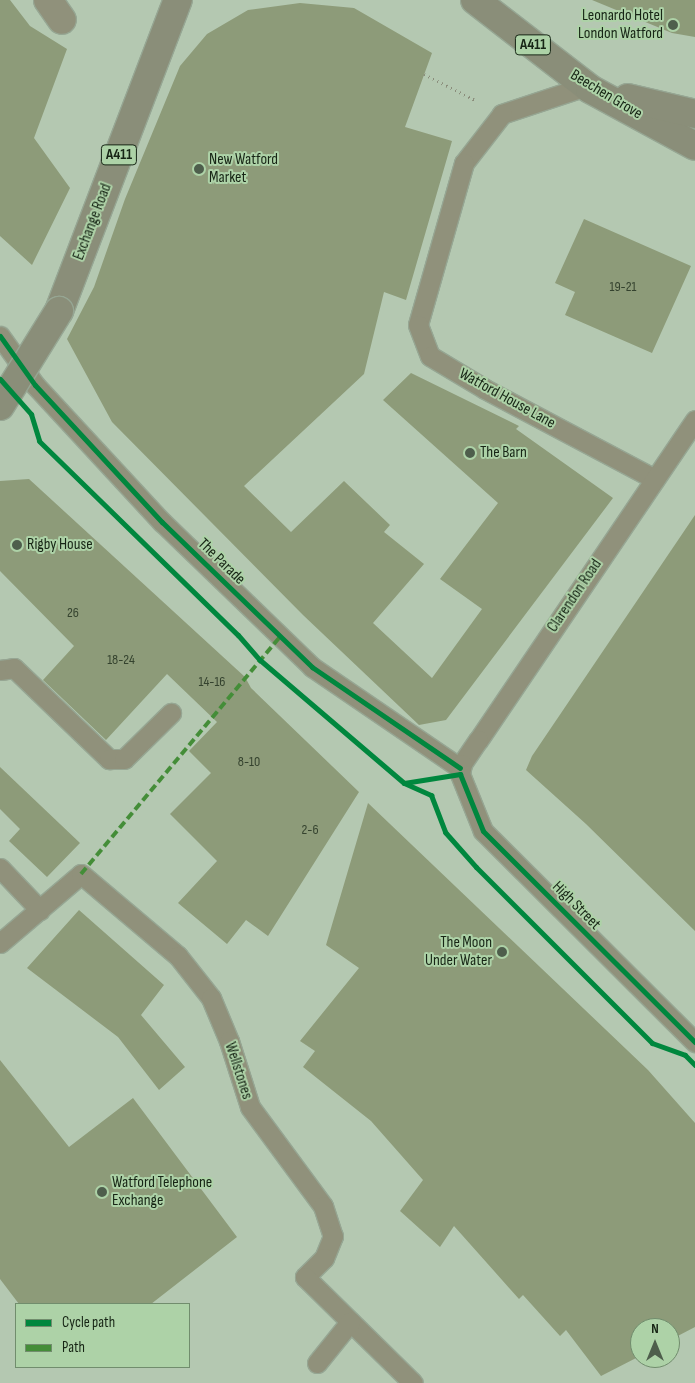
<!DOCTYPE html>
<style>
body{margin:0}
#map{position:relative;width:695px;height:1383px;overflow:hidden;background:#b4c8b1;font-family:"Sofia Sans Condensed",sans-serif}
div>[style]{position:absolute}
.building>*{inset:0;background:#8d9b79}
.path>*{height:3px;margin-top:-1.5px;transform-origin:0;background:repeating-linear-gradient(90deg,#8a8d7b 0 1px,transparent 0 5px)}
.roads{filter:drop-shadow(1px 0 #96a693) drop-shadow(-1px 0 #96a693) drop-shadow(0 1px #96a693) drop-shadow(0 -1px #96a693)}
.service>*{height:19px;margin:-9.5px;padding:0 9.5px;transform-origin:9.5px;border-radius:9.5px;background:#90917b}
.minor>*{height:28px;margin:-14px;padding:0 14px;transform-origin:14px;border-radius:14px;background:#90917b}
.primary>*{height:28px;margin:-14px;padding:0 14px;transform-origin:14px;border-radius:14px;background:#8a8e79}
.bridges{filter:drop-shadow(1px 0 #96a693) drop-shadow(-1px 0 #96a693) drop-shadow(0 1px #96a693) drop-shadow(0 -1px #96a693)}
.primary-bridge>*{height:28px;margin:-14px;padding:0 14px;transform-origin:14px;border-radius:14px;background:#8a8e79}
.quiet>*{height:4px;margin-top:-2px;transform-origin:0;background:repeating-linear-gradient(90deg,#448d38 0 8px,transparent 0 12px)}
.cycleway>*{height:5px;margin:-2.5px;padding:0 2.5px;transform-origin:2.5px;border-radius:2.5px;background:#00873e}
.dots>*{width:14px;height:14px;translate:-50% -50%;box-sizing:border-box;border:2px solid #add2a7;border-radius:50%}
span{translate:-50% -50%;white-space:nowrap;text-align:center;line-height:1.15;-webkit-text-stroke:4px #add2a7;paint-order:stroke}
.number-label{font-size:14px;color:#34422e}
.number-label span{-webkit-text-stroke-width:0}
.shield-label span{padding:1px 4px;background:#add2a7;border:1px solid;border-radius:4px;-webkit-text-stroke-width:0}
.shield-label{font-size:15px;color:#172515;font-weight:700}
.poi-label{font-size:16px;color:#172515}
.right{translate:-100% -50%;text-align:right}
.left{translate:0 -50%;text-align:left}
.street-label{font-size:16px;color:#172515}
.legend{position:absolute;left:15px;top:1303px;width:175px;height:65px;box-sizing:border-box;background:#add2a7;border:1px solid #718d6d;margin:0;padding:6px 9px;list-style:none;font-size:15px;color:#172515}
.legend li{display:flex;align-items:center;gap:10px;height:25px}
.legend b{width:25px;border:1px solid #718d6d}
.north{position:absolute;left:630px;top:1318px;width:50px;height:50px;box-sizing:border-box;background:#add2a7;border:1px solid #718d6d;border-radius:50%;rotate:0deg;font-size:14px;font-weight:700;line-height:20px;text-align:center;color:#172515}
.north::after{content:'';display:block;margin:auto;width:18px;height:22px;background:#4e5e4c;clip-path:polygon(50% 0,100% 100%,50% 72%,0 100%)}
</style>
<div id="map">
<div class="building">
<div style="clip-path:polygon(0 0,10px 0,30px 26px,67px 49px,34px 138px,70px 188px,32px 265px,0 236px)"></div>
<div style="clip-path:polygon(592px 0,695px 0,695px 37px,672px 33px)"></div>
<div style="clip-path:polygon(300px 3px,354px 8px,432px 53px,405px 127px,452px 141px,406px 300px,384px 292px,364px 374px,244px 486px,291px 532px,344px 481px,390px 525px,384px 532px,424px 564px,373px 623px,432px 678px,482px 609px,440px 579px,498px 503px,383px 400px,411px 373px,519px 426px,516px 429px,613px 498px,446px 720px,419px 725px,303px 615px,112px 422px,67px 339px,94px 287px,125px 199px,180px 66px,207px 34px,248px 10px)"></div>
<div style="clip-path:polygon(584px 219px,691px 266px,652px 353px,565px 315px,575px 292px,555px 283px)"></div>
<div style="clip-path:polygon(29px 479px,245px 677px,251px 688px,359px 792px,268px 936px,246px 920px,227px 944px,178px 903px,217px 861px,170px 814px,211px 773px,189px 751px,217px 722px,167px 674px,106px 740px,43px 680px,74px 646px,0 571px,0 481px)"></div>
<div style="clip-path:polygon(695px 515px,695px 931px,586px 824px,526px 770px,532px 756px)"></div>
<div style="clip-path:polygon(0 767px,80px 843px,47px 877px,9px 841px,20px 829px,0 809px)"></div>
<div style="clip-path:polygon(368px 803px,648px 1070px,695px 1123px,695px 1327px,670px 1340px,670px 1328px,640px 1328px,640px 1356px,601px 1376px,566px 1330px,560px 1336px,523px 1295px,519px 1299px,454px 1226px,440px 1247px,400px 1211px,423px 1180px,371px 1121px,303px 1067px,315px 1051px,300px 1041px,359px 968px,326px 945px)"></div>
<div style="clip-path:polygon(79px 910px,164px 985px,141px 1015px,185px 1067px,159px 1090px,118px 1037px,27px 968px)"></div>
<div style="clip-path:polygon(0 1060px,69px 1147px,133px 1098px,237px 1237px,151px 1304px,19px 1304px,0 1279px)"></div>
</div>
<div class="path">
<div style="left:424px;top:74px;width:57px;rotate:27deg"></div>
</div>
<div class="roads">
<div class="service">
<div style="left:586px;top:86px;width:89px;rotate:161.6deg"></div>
<div style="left:502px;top:114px;width:62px;rotate:127.8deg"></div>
<div style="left:464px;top:163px;width:168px;rotate:105.9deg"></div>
<div style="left:418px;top:325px;width:33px;rotate:69deg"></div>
<div style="left:430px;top:356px;width:64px;rotate:31deg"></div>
<div style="left:485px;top:389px;width:192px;rotate:27.9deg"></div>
<div style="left:0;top:336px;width:60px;rotate:54.5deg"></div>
<div style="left:35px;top:385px;width:187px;rotate:47.2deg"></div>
<div style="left:162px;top:522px;width:209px;rotate:44deg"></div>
<div style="left:312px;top:667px;width:179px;rotate:34.3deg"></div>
<div style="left:695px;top:420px;width:387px;rotate:124.1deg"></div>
<div style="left:478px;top:740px;width:29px;rotate:124deg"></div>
<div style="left:462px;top:764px;width:10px;rotate:101deg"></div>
<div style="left:460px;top:774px;width:61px;rotate:68deg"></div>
<div style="left:483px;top:831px;width:299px;rotate:44.9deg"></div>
<div style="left:0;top:670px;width:14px;rotate:-8deg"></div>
<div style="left:14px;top:668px;width:132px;rotate:43.8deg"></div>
<div style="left:109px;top:759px;width:15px"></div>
<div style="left:124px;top:759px;width:66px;rotate:-44.4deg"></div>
<div style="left:0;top:868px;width:58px;rotate:46.4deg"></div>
<div style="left:0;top:943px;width:106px;rotate:-40.4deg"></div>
<div style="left:81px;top:874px;width:127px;rotate:40.2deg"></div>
<div style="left:178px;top:956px;width:53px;rotate:51.8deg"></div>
<div style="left:211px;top:998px;width:47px;rotate:67.3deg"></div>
<div style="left:229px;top:1041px;width:69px;rotate:72.3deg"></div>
<div style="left:250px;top:1107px;width:123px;rotate:53.6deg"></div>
<div style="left:323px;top:1206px;width:32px;rotate:72deg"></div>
<div style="left:333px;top:1236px;width:24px;rotate:112deg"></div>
<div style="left:324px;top:1258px;width:27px;rotate:135deg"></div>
<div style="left:305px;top:1277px;width:151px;rotate:44.5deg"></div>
<div style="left:317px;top:1363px;width:53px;rotate:-51.2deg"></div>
</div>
<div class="minor">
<div style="left:48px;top:0;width:24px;rotate:55deg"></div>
</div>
<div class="primary">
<div style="left:475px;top:0;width:145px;rotate:37.7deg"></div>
<div style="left:590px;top:89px;width:119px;rotate:28.5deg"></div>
<div style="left:628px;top:98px;width:69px;rotate:13.4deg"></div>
<div style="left:59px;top:311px;width:333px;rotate:-69.1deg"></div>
</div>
</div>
<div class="bridges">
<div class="primary-bridge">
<div style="left:0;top:406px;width:112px;rotate:-58.2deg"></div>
</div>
</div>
<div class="quiet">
<div style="left:81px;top:874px;width:309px;rotate:-50deg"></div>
</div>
<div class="cycleway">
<div style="left:0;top:336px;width:60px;rotate:54.5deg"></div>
<div style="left:35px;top:385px;width:187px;rotate:47.2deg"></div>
<div style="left:162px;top:522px;width:209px;rotate:44deg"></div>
<div style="left:312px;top:667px;width:179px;rotate:34.3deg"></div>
<div style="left:0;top:379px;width:47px;rotate:48.5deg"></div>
<div style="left:31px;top:414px;width:28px;rotate:73deg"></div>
<div style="left:39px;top:441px;width:278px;rotate:44.3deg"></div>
<div style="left:238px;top:635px;width:33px;rotate:49deg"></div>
<div style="left:260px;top:660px;width:189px;rotate:40.5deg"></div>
<div style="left:404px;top:783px;width:30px;rotate:24deg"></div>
<div style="left:431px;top:795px;width:40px;rotate:69deg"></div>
<div style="left:445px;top:832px;width:47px;rotate:48.5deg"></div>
<div style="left:476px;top:867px;width:249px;rotate:45deg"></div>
<div style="left:652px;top:1043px;width:35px;rotate:20deg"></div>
<div style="left:685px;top:1055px;width:14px;rotate:45deg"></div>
<div style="left:404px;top:783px;width:57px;rotate:-9.1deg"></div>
<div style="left:460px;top:774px;width:61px;rotate:68deg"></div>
<div style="left:483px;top:831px;width:299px;rotate:44.9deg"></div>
</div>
<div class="dots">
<div style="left:673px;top:25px;background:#4e5e4c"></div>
<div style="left:199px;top:169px;background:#4e5e4c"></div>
<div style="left:470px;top:453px;background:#4e5e4c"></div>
<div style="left:17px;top:545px;background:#4e5e4c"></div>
<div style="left:502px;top:952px;background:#4e5e4c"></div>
<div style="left:102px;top:1192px;background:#4e5e4c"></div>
</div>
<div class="number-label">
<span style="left:623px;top:287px">19-21</span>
<span style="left:73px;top:613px">26</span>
<span style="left:121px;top:660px">18-24</span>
<span style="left:212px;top:682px">14-16</span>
<span style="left:249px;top:762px">8-10</span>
<span style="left:310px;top:830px">2-6</span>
</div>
<div class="shield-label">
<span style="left:533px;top:45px">A411</span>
<span style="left:119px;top:155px">A411</span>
</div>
<div class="poi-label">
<span class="right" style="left:663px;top:25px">Leonardo Hotel<br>London Watford</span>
<span class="left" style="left:209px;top:169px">New Watford<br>Market</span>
<span class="left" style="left:480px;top:453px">The Barn</span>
<span class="left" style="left:27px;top:545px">Rigby House</span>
<span class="right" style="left:492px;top:952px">The Moon<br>Under Water</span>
<span class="left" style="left:112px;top:1192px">Watford Telephone<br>Exchange</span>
</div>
<div class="street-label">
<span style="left:606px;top:95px;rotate:31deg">Beechen Grove</span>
<span style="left:93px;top:222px;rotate:-69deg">Exchange Road</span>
<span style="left:507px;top:399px;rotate:29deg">Watford House Lane</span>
<span style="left:221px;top:562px;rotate:44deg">The Parade</span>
<span style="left:575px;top:596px;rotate:-56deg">Clarendon Road</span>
<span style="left:576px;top:906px;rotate:45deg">High Street</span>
<span style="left:238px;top:1071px;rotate:72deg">Wellstones</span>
</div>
<ul class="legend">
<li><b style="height:6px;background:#00873e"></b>Cycle path</li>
<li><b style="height:6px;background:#448d38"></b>Path</li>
</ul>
<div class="north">N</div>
</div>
